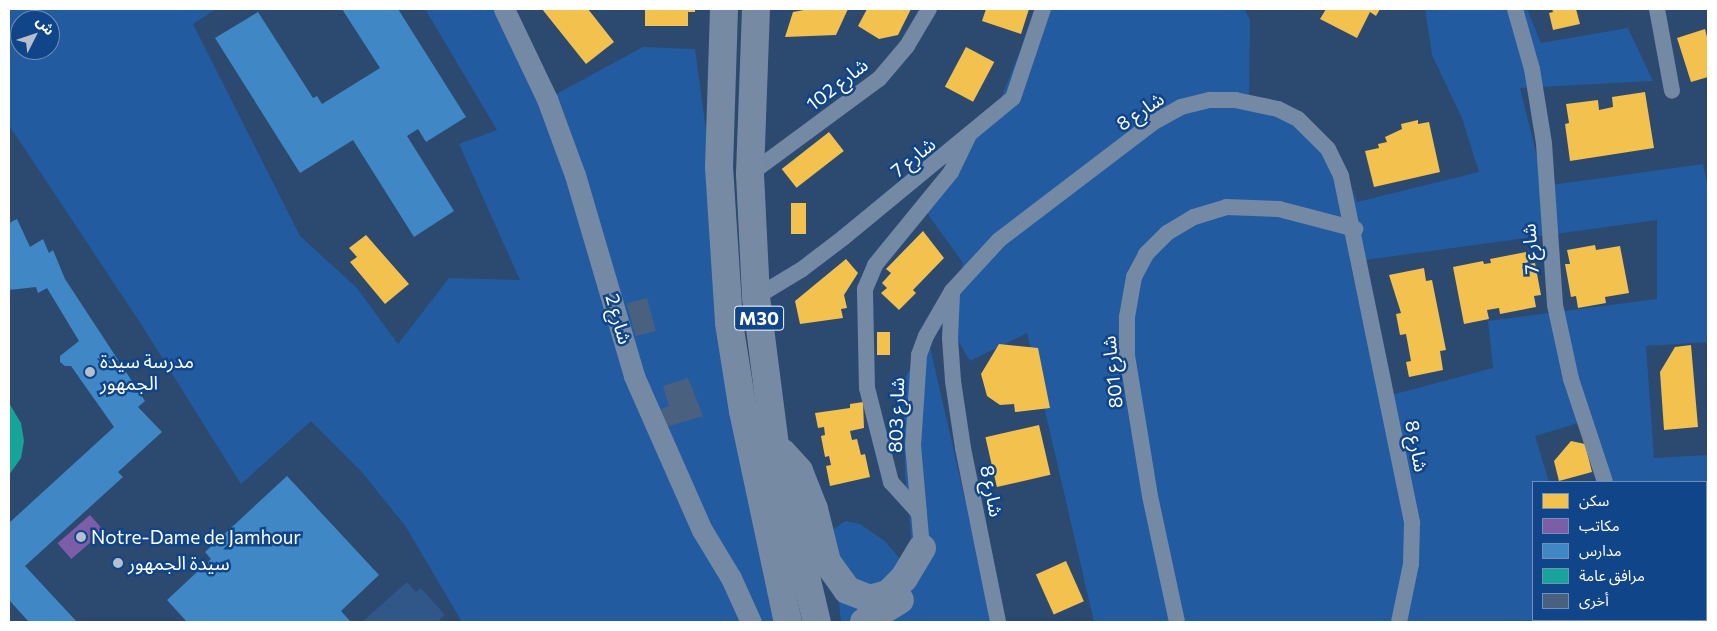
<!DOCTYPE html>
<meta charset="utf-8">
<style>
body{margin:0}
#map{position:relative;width:1717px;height:631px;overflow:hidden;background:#2c496f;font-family:Commissioner,"Noto Sans Arabic",sans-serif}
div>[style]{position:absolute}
.green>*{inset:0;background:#235ba1}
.water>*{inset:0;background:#315789}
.homes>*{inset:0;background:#f2c14e;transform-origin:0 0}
.offices>*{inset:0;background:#7b5ea7;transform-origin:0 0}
.schools>*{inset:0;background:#3f88c5}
.public>*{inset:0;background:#17a398}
.building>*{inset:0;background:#49617f;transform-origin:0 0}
.minor>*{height:16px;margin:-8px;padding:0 8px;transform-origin:8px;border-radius:8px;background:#7389a4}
.tertiary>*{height:21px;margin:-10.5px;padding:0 10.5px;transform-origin:10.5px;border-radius:10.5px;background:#7389a4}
.motorway>*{height:28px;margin:-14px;padding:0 14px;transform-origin:14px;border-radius:14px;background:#778aa3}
.dots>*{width:14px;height:14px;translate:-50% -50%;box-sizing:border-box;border:2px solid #11458a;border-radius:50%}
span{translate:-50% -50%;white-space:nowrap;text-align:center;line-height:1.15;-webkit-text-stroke:5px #11458a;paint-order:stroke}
.shield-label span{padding:1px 4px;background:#11458a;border:1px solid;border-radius:4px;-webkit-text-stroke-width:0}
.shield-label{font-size:18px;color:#fff;font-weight:700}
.street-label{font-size:19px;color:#fff}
.poi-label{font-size:19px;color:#fff}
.left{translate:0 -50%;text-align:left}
.frame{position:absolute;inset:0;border:10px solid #fff;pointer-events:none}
.legend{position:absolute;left:1532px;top:481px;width:175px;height:140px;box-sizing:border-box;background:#11458a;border:1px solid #708fb9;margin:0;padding:6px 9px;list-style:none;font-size:15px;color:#fff}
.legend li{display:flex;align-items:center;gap:10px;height:25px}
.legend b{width:25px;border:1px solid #708fb9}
.north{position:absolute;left:10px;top:10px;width:50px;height:50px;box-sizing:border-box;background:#11458a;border:1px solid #708fb9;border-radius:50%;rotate:49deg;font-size:14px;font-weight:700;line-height:20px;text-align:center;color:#fff}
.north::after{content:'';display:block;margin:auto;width:18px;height:22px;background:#b5bfcd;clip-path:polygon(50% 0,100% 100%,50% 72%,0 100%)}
</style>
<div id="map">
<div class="green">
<div style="clip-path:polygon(evenodd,9px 9px,216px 9px,193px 24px,300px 236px,357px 288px,398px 344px,449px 278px,520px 280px,459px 144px,497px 130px,425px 9px,497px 9px,549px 98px,643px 47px,695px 49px,739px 373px,791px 622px,462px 622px,406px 527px,361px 471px,311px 421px,241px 484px,141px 324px,9px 125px,9px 9px,20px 20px,50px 20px,50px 50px,20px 50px,20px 20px)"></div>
<div style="clip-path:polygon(evenodd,1037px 9px,1244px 9px,1250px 20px,1249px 100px,1282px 110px,1347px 174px,1357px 202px,1479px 172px,1462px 118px,1432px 55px,1425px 9px,1527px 9px,1541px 43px,1628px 28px,1653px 81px,1520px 88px,1544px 186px,1703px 164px,1708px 188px,1708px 342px,1646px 346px,1654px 458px,1708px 455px,1708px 622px,1094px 622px,1027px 333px,970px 361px,944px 317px,963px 263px,920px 203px,1001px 98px,1037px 9px,1657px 220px,1657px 299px,1488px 321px,1493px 368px,1380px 398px,1350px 262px,1657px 220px,1037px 9px,1588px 420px,1607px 482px,1706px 482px,1706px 620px,1533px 620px,1533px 482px,1549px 482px,1535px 436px,1588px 420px)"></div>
<div style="clip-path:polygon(928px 338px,993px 622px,841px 622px,831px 531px,845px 521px,860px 524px,886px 542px,915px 578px,905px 474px,903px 381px)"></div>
</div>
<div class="water">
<div style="clip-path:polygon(407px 582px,416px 592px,421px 588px,445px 615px,439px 619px,442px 622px,362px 622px)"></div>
</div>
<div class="homes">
<div style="clip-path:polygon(542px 9px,588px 9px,614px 42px,586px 64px)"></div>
<div style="clip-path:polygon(645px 9px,695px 9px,695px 12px,688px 12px,688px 26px,645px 26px)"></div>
<div style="clip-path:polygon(809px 9px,848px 9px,836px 35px,785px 37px,793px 12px)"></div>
<div style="clip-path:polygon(867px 9px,911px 9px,898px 35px,879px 39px,858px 26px)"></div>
<div style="clip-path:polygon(986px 9px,1029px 9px,1021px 34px,982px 21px)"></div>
<div style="clip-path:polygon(1326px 9px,1380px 9px,1376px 16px,1370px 12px,1357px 38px,1320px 19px)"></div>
<div style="clip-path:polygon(1552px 9px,1576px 9px,1580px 24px,1553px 30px,1549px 13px,1553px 12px)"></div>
<div style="clip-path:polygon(1705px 29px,1708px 41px,1708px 77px,1691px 82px,1677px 38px)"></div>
<div style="left:966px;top:47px;width:32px;height:45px;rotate:28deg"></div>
<div style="clip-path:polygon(1645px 92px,1654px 148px,1570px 161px,1565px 124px,1569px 123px,1566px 104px,1598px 100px,1599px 110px,1613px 107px,1612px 97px)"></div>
<div style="clip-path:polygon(1418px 120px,1418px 124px,1429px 122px,1440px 172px,1374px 187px,1365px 151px,1379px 148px,1378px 144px,1387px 142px,1385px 137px,1402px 129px,1401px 124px)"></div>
<div style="left:829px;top:132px;width:24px;height:60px;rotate:52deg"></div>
<div style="left:791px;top:203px;width:15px;height:31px"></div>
<div style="clip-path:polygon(923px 231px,944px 258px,913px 290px,916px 293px,899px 310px,881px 293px,887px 288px,882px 283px,891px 273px,886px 269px)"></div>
<div style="clip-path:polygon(366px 235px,409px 284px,385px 304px,350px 262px,357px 257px,349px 248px)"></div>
<div style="clip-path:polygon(1595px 245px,1596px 250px,1620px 246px,1629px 293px,1605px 297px,1606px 303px,1578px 308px,1576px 296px,1571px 297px,1565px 264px,1570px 264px,1567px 250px)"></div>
<div style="clip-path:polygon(1526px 252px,1529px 264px,1535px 263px,1541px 295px,1534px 296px,1536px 307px,1500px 314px,1499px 308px,1487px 310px,1489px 319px,1464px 324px,1453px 267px,1483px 261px,1484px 264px,1491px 263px,1490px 259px)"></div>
<div style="clip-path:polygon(846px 259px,858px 273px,844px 295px,847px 308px,841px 309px,843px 318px,800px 324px,795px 301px)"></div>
<div style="clip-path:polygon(1424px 268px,1426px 281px,1432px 280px,1446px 350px,1440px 351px,1443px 370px,1409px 377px,1406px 362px,1411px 361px,1406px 334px,1400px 335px,1396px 314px,1401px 313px,1389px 275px)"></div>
<div style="left:877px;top:332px;width:13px;height:23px"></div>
<div style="clip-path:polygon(999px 344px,1038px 348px,1050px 408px,1015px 412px,1014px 404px,1000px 405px,987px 396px,981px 374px)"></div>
<div style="clip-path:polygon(1691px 345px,1698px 427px,1664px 430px,1660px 372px,1675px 347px)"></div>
<div style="clip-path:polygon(863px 402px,864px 428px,850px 431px,852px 440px,857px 439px,861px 455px,865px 454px,870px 477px,830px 486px,826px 466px,831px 465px,829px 456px,825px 457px,821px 436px,825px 435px,824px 427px,818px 428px,815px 413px,850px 408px,850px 404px)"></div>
<div style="left:1039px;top:425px;width:51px;height:55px;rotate:77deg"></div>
<div style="clip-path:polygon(1571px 441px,1585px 444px,1592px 472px,1559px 481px,1554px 461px)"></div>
<div style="left:1066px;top:561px;width:44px;height:33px;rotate:66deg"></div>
</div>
<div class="offices">
<div style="left:90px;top:515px;width:21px;height:43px;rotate:49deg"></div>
</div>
<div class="schools">
<div style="clip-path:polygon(342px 9px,398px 9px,466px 117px,426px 142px,418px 129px,407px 136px,454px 211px,414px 237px,353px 140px,300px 173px,215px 38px,258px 12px,313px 98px,317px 96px,322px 104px,380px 68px)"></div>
<div style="clip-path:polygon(17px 219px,30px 247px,43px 239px,49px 253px,53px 250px,65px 279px,145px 401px,138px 407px,162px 432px,118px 472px,123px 477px,25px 566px,77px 622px,29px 622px,9px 600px,9px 523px,114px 427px,71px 366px,65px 366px,60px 362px,60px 356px,79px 341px,47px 288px,38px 293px,36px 287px,9px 290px,9px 223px)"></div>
<div style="clip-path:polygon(287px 476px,379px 575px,341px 611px,350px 621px,187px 622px,167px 600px,211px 559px,205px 552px)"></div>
</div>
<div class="public">
<div style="clip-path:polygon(9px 403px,21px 423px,24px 441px,21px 458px,9px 475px)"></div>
</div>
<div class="building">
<div style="left:647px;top:298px;width:34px;height:21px;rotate:75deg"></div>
<div style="clip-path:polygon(688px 378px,703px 416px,666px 427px,661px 409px,669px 406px,663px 386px)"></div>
</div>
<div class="minor">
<div style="left:1515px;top:9px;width:62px;rotate:74.2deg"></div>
<div style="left:1532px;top:69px;width:75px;rotate:80.8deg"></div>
<div style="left:1544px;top:143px;width:162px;rotate:86.1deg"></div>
<div style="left:1555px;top:305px;width:76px;rotate:77.8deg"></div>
<div style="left:1571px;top:379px;width:108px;rotate:71.7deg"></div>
<div style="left:1657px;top:9px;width:83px;rotate:79.6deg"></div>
<div style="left:750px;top:174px;width:160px;rotate:-36.4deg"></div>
<div style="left:879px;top:79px;width:43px;rotate:-49.7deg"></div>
<div style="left:907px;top:46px;width:43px;rotate:-59.3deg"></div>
<div style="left:952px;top:294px;width:44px;rotate:92.6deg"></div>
<div style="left:950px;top:338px;width:43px;rotate:86deg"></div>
<div style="left:953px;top:381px;width:68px;rotate:81.5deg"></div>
<div style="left:963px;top:448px;width:177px;rotate:78.6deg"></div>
<div style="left:756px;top:297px;width:52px;rotate:-31deg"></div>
<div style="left:801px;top:270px;width:53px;rotate:-37.3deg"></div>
<div style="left:843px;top:238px;width:220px;rotate:-39.5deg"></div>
<div style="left:1013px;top:98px;width:94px;rotate:-71.4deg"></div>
<div style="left:919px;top:513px;width:42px;rotate:-132.1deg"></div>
<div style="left:891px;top:482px;width:97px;rotate:-104.3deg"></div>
<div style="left:867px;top:388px;width:99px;rotate:-91.2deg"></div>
<div style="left:865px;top:289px;width:26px;rotate:-67deg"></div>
<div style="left:875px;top:265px;width:120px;rotate:-50.7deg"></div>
<div style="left:951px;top:172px;width:41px;rotate:-64.1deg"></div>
<div style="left:922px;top:548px;width:102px;rotate:-95deg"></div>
<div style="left:913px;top:446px;width:91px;rotate:-86.2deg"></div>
<div style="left:919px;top:355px;width:20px;rotate:-70deg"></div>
<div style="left:926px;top:336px;width:52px;rotate:-60deg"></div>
<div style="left:952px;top:291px;width:69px;rotate:-47.3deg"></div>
<div style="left:999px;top:240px;width:195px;rotate:-37.3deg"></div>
<div style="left:1154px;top:122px;width:31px;rotate:-29deg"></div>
<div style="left:1181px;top:107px;width:30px;rotate:-14deg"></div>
<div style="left:1210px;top:100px;width:25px"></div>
<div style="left:1235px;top:100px;width:44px;rotate:11.8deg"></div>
<div style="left:1278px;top:109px;width:22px;rotate:27deg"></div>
<div style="left:1298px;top:119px;width:42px;rotate:45deg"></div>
<div style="left:1328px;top:149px;width:30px;rotate:64deg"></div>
<div style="left:1341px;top:176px;width:354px;rotate:78.4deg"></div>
<div style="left:1412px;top:523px;width:41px;rotate:91.4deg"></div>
<div style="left:1411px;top:564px;width:59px;rotate:101.7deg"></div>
<div style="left:1631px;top:620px;width:2px;rotate:63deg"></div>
<div style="left:1177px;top:622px;width:129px;rotate:-102.1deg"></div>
<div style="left:1150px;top:496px;width:143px;rotate:-99.3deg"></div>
<div style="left:1127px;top:355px;width:38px;rotate:-90deg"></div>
<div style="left:1127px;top:317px;width:41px;rotate:-80.1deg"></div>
<div style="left:1134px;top:277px;width:26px;rotate:-62deg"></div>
<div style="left:1146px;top:254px;width:30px;rotate:-45deg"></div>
<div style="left:1167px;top:233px;width:31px;rotate:-31deg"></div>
<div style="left:1194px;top:217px;width:34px;rotate:-17deg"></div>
<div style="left:1226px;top:207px;width:53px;rotate:2.2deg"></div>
<div style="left:1279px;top:209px;width:79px;rotate:14.7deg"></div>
</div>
<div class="tertiary">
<div style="left:504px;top:9px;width:100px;rotate:64.5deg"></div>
<div style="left:547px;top:99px;width:81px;rotate:69.8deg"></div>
<div style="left:575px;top:175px;width:209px;rotate:73.6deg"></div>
<div style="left:634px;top:376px;width:168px;rotate:66.2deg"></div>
<div style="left:702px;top:530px;width:56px;rotate:58.9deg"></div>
<div style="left:731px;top:578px;width:48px;rotate:65.6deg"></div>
</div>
<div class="motorway">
<div style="left:724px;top:9px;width:158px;rotate:91.8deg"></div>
<div style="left:719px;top:167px;width:156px;rotate:86.3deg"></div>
<div style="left:729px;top:323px;width:89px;rotate:81deg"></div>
<div style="left:743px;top:411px;width:216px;rotate:78deg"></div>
<div style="left:756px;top:9px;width:165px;rotate:92.1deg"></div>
<div style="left:750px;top:174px;width:123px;rotate:87.2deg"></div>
<div style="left:756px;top:297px;width:149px;rotate:82.7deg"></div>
<div style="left:775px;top:445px;width:182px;rotate:76.7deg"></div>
<div style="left:783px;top:453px;width:24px;rotate:48deg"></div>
<div style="left:799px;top:471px;width:41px;rotate:68.5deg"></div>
<div style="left:814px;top:509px;width:55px;rotate:76.2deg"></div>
<div style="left:827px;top:562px;width:34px;rotate:54deg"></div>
<div style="left:847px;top:590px;width:25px;rotate:21deg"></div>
<div style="left:870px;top:599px;width:19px;rotate:-16deg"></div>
<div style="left:888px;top:594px;width:23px;rotate:-45deg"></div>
<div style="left:904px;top:578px;width:35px;rotate:-59deg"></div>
<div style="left:864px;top:622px;width:42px;rotate:-31.4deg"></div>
</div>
<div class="dots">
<div style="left:90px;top:372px;background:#b5bfcd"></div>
<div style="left:81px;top:537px;background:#b5bfcd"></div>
<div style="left:118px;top:563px;background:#b5bfcd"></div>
</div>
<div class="shield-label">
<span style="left:759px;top:318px">M30</span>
</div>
<div class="street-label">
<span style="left:837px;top:84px;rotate:-38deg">شارع 102</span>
<span style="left:1140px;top:111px;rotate:-34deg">شارع 8</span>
<span style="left:913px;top:157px;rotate:-39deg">شارع 7</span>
<span style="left:1530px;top:249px;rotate:-94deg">شارع 7</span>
<span style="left:619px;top:319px;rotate:74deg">شارع 2</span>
<span style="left:1112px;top:372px;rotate:-96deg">شارع 801</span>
<span style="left:896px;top:415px;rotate:-88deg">شارع 803</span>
<span style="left:1417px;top:446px;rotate:79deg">شارع 8</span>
<span style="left:992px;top:491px;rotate:79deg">شارع 8</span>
</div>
<div class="poi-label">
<span class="left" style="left:100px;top:372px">مدرسة سيدة<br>الجمهور</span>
<span class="left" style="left:91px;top:537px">Notre-Dame de Jamhour</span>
<span class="left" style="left:128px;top:563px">سيدة الجمهور</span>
</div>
<div class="frame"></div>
<ul class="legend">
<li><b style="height:14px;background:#f2c14e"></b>سكن</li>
<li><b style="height:14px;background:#7b5ea7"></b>مكاتب</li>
<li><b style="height:14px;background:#3f88c5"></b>مدارس</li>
<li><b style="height:14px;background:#17a398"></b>مرافق عامة</li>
<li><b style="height:14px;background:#49617f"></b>أخرى</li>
</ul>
<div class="north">ش</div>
</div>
